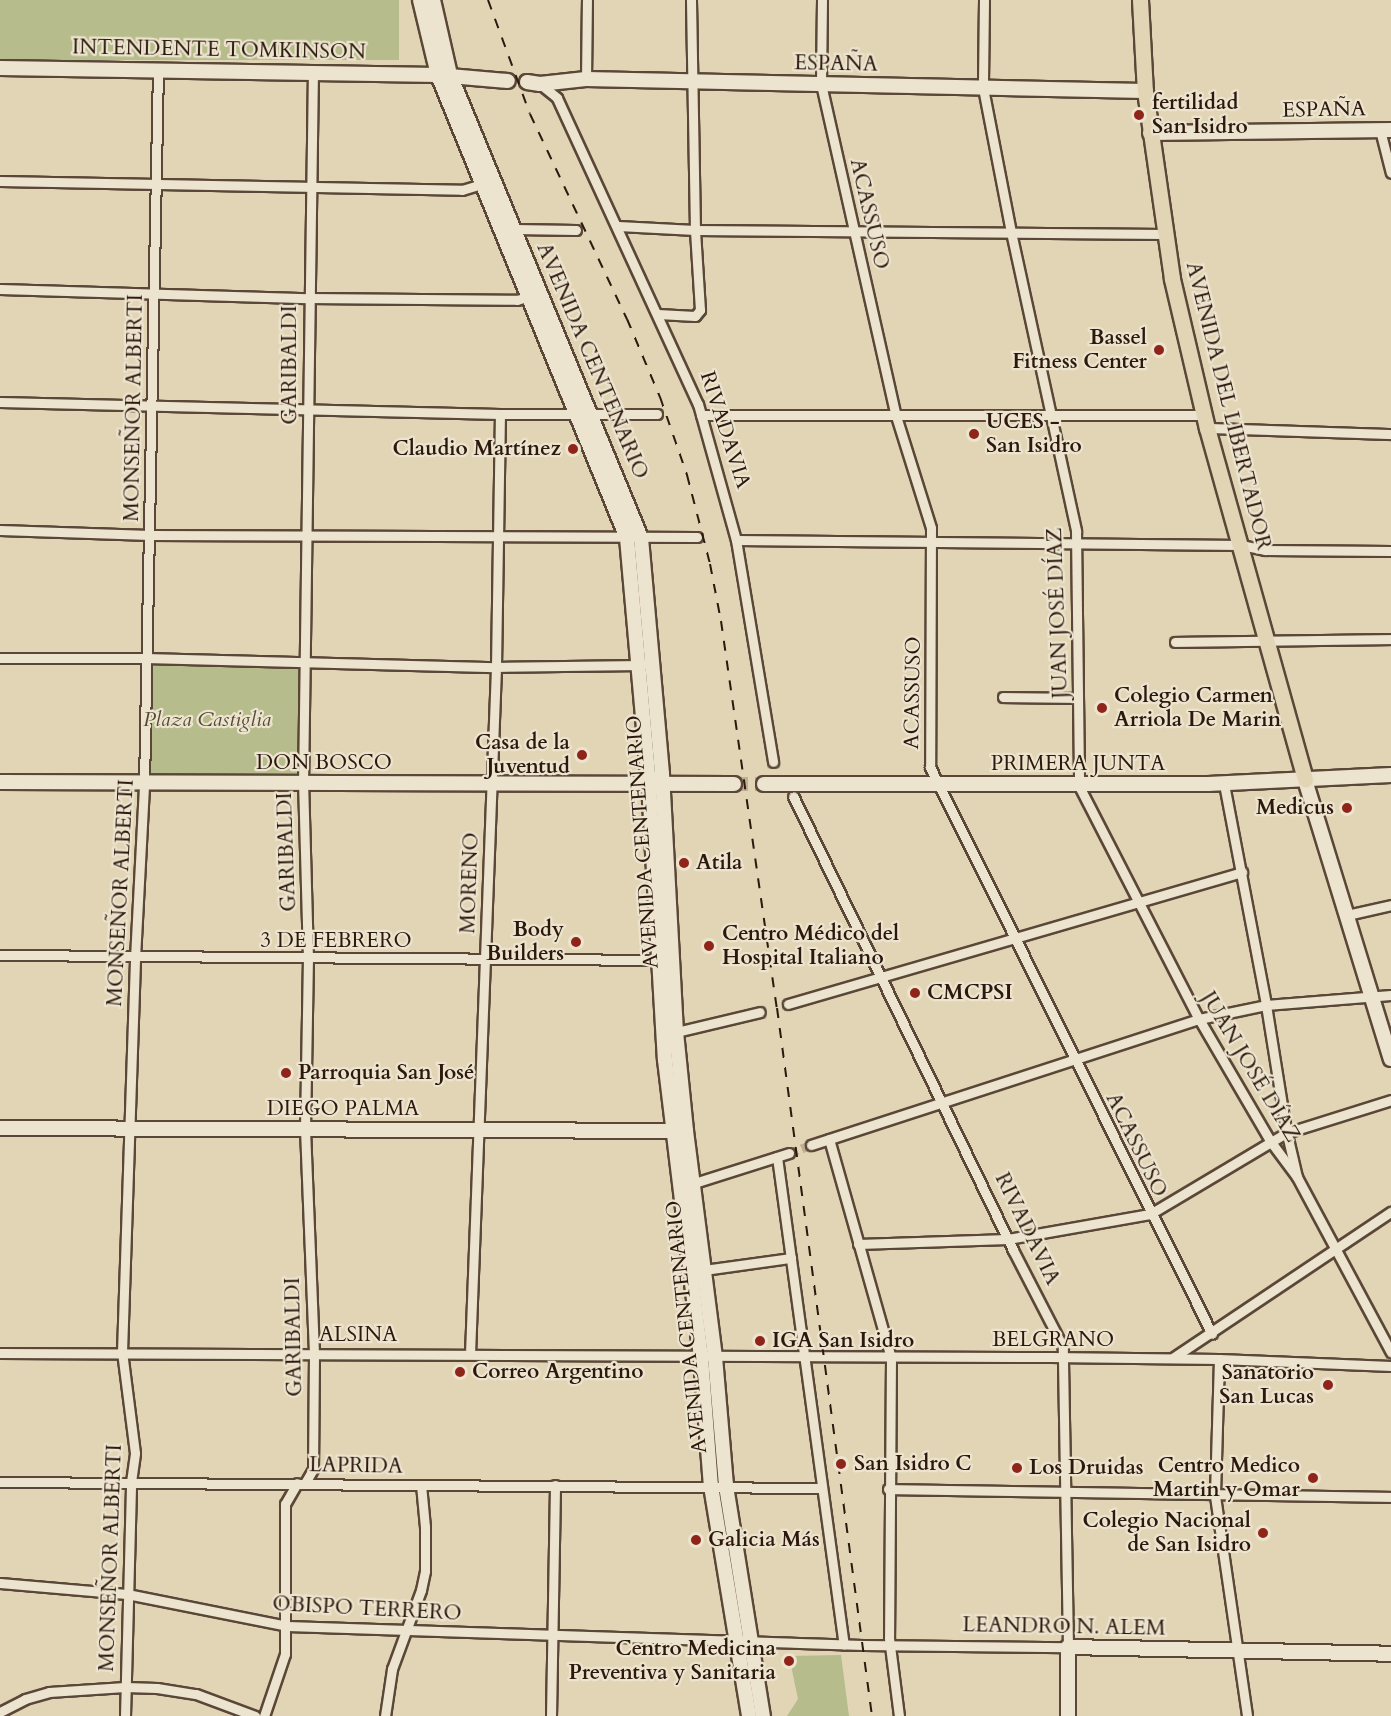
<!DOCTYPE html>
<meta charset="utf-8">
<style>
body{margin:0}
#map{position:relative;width:1391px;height:1716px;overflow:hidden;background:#e2d5b5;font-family:Cardo,serif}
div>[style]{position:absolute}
.green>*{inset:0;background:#b6bc8b;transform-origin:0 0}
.street-tunnel>*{height:9px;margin-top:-4.5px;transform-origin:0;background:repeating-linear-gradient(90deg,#beaf93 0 9px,transparent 0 13.5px)}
.secondary-tunnel>*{height:14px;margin-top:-7px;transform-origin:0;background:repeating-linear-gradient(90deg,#beaf93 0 14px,transparent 0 21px)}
.roads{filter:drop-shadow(2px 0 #5a4737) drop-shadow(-2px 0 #5a4737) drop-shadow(0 2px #5a4737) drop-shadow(0 -2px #5a4737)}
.street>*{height:9px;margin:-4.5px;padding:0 4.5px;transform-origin:4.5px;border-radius:4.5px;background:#ece4cf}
.secondary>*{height:14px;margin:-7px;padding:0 7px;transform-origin:7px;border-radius:7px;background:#ece4cf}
.primary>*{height:15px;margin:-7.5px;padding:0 7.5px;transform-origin:7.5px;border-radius:7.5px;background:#e2d5b5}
.rail>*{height:2px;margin-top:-1px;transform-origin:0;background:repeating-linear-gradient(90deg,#2c180d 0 10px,transparent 0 20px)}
.dots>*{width:16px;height:16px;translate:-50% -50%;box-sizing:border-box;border:3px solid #ece4cf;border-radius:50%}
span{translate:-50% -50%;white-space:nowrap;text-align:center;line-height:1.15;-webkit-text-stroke:4.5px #ece4cf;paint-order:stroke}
.street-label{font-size:21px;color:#2c180d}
.poi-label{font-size:21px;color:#2c180d;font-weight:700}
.left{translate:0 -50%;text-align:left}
.right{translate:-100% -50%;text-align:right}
.park-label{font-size:21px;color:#554933;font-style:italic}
</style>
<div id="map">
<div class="green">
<div style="left:0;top:0;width:399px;height:60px"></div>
<div style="left:150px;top:662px;width:150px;height:115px;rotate:1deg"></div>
<div style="clip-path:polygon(841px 1655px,849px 1716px,787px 1716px,798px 1699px,789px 1656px)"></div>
</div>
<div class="street-tunnel">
<div style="left:789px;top:1153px;width:23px;rotate:-20deg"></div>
</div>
<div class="secondary-tunnel">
<div style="left:734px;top:784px;width:30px"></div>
</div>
<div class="roads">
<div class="street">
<div style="left:822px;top:0;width:84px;rotate:90.7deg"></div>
<div style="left:821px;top:84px;width:340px;rotate:77.3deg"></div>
<div style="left:896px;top:416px;width:117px;rotate:72.6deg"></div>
<div style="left:931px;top:528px;width:239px;rotate:90.2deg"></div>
<div style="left:930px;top:767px;width:633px;rotate:63.56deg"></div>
<div style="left:984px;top:0;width:88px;rotate:90.7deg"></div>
<div style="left:983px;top:88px;width:147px;rotate:79deg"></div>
<div style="left:1011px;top:232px;width:306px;rotate:77.7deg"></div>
<div style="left:1076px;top:531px;width:255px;rotate:89.3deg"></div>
<div style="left:1079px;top:786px;width:262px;rotate:62.8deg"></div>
<div style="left:1199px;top:1019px;width:143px;rotate:59.7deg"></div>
<div style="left:1271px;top:1142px;width:44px;rotate:53.4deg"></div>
<div style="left:586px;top:79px;width:79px;rotate:-89.3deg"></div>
<div style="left:540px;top:84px;width:22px;rotate:39deg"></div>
<div style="left:557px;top:98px;width:337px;rotate:65.3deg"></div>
<div style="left:698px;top:404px;width:141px;rotate:74.4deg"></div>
<div style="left:736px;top:540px;width:225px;rotate:80.5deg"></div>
<div style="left:1380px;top:130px;width:44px;rotate:75.7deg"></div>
<div style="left:0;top:181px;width:462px;rotate:1.1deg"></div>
<div style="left:462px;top:190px;width:24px;rotate:-17deg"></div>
<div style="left:618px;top:226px;width:77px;rotate:3deg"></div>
<div style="left:695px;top:230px;width:470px;rotate:0.5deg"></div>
<div style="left:514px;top:229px;width:62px;rotate:0.9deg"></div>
<div style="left:0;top:289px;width:308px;rotate:1.7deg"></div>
<div style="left:308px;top:298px;width:209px;rotate:0.5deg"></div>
<div style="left:517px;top:300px;width:17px;rotate:-17deg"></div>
<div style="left:658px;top:314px;width:37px;rotate:3deg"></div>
<div style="left:695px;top:316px;width:8px;rotate:-50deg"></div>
<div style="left:700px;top:310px;width:80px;rotate:-93.6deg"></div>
<div style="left:695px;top:230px;width:230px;rotate:-91deg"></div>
<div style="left:0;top:402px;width:500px;rotate:1.37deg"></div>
<div style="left:500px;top:414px;width:157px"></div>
<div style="left:701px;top:415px;width:503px"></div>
<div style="left:1207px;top:428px;width:184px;rotate:1.9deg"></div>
<div style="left:0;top:530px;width:150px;rotate:1.9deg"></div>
<div style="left:150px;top:535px;width:547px;rotate:0.21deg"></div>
<div style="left:736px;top:540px;width:505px;rotate:0.57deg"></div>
<div style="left:1241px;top:545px;width:25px;rotate:12deg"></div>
<div style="left:1265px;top:550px;width:126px;rotate:0.5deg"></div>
<div style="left:1175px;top:642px;width:216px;rotate:-0.8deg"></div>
<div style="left:0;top:658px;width:145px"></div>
<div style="left:145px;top:658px;width:351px;rotate:1.5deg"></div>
<div style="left:496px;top:667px;width:146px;rotate:-0.8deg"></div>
<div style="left:1003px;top:697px;width:75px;rotate:0.8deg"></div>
<div style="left:1224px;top:784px;width:225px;rotate:79.2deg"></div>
<div style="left:1266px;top:1005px;width:127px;rotate:80.9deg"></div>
<div style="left:1286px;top:1130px;width:48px;rotate:76.8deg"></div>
<div style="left:1297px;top:1177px;width:199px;rotate:61.8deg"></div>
<div style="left:1347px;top:915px;width:45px;rotate:-12.8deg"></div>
<div style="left:0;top:955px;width:663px;rotate:0.43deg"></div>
<div style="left:788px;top:1004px;width:473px;rotate:-16.2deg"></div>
<div style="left:676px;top:1032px;width:86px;rotate:-13.4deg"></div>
<div style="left:829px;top:1139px;width:228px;rotate:74.2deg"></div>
<div style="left:891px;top:1358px;width:280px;rotate:90.4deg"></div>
<div style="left:889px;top:1638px;width:79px;rotate:82.7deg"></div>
<div style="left:811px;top:1145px;width:408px;rotate:-18deg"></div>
<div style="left:1199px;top:1019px;width:68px;rotate:-11.8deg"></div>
<div style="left:1266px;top:1005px;width:125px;rotate:-4.6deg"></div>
<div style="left:777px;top:1157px;width:492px;rotate:82.2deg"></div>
<div style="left:688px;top:1185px;width:106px;rotate:-17.6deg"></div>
<div style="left:858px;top:1244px;width:150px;rotate:-1.9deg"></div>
<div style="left:1008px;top:1239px;width:144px;rotate:-10deg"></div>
<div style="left:1150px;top:1214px;width:158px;rotate:-30.8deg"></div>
<div style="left:1286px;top:1133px;width:110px;rotate:-17.4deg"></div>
<div style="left:704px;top:1270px;width:88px;rotate:-7.9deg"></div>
<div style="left:0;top:1353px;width:1050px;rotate:0.22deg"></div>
<div style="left:1050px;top:1357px;width:169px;rotate:0.7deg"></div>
<div style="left:1219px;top:1359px;width:172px;rotate:2.3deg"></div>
<div style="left:470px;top:1354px;width:687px;rotate:-87.83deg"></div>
<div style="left:496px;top:667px;width:253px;rotate:-89.1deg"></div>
<div style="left:1174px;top:1357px;width:261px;rotate:-33.8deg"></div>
<div style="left:1219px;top:1359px;width:137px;rotate:91.7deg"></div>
<div style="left:1215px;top:1496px;width:222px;rotate:81.7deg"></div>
<div style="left:0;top:1482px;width:821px;rotate:0.42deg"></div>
<div style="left:305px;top:1483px;width:16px;rotate:-60deg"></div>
<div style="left:313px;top:1469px;width:116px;rotate:-89.5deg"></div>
<div style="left:314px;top:1353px;width:224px;rotate:-92.3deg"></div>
<div style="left:305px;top:1129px;width:170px;rotate:-89deg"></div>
<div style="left:308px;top:959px;width:174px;rotate:-91.6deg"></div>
<div style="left:303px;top:785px;width:712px;rotate:-89.2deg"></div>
<div style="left:888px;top:1489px;width:503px;rotate:0.91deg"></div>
<div style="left:0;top:1583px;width:127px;rotate:5deg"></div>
<div style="left:127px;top:1594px;width:163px;rotate:11.3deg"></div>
<div style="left:287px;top:1626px;width:576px;rotate:1.89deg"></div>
<div style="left:863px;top:1645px;width:205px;rotate:0.6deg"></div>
<div style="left:1068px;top:1647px;width:300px;rotate:-91deg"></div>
<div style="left:1063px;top:1347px;width:109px;rotate:-117.3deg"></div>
<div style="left:1013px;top:1250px;width:504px;rotate:-115.85deg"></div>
<div style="left:0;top:1712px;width:28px;rotate:-27deg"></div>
<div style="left:25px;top:1699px;width:25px;rotate:-16deg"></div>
<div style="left:49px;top:1692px;width:76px;rotate:-3.8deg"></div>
<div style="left:125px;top:1687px;width:32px;rotate:2deg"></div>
<div style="left:157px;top:1688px;width:39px;rotate:9deg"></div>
<div style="left:196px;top:1694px;width:63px;rotate:20.4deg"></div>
<div style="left:125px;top:1716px;width:234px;rotate:-88.5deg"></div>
<div style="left:131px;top:1482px;width:29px;rotate:-82deg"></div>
<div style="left:135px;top:1453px;width:102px;rotate:-97.3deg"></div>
<div style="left:122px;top:1352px;width:394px;rotate:-88.1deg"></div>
<div style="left:135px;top:958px;width:174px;rotate:-87deg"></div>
<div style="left:144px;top:784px;width:714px;rotate:-88.88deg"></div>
<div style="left:264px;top:1716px;width:65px;rotate:-71.3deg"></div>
<div style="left:285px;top:1654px;width:150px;rotate:-90deg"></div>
<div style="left:285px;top:1504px;width:24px;rotate:-60deg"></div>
<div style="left:385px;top:1716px;width:48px;rotate:-81.5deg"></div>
<div style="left:392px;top:1669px;width:84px;rotate:-69.8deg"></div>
<div style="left:421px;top:1590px;width:19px;rotate:-78deg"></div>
<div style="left:425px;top:1571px;width:44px;rotate:-90deg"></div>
<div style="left:425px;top:1527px;width:42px;rotate:-95.4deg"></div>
<div style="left:551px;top:1716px;width:231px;rotate:-89deg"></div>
</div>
<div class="secondary">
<div style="left:420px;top:0;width:77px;rotate:76.5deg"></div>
<div style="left:438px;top:75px;width:500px;rotate:67.79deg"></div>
<div style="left:627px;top:538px;width:247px;rotate:84.9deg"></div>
<div style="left:649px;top:784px;width:276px;rotate:86.7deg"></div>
<div style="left:665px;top:1060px;width:299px;rotate:83.1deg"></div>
<div style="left:701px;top:1357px;width:129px;rotate:85.6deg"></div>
<div style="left:711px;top:1486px;width:233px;rotate:80.6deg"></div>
<div style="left:433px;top:0;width:77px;rotate:77.2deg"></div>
<div style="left:450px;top:75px;width:501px;rotate:67.58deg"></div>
<div style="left:641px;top:538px;width:237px;rotate:84.9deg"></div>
<div style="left:662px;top:774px;width:258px;rotate:86.9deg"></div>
<div style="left:676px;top:1032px;width:100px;rotate:84.2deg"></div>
<div style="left:686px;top:1131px;width:228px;rotate:82.7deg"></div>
<div style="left:715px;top:1357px;width:129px;rotate:85.1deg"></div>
<div style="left:726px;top:1486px;width:233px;rotate:80.9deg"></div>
<div style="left:0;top:68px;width:438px;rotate:0.9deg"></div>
<div style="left:438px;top:75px;width:70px;rotate:4.9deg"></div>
<div style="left:527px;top:82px;width:13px;rotate:9deg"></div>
<div style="left:540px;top:84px;width:46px;rotate:-6.2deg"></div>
<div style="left:586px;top:79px;width:559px;rotate:1.23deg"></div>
<div style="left:1150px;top:133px;width:241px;rotate:-0.7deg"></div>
<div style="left:1305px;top:780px;width:292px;rotate:72.9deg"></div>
<div style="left:0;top:782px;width:734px;rotate:0.16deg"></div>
<div style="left:764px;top:784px;width:444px"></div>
<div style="left:1208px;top:784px;width:183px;rotate:-2.8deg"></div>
<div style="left:0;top:1128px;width:682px;rotate:0.25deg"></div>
<div style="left:1068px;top:1716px;width:69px;rotate:-90deg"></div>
<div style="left:1068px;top:1647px;width:323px;rotate:1.2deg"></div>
</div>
<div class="primary">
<div style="left:1140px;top:0;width:91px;rotate:86.9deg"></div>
<div style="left:1145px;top:91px;width:190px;rotate:81.8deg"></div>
<div style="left:1172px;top:279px;width:153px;rotate:76.8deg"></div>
<div style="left:1207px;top:428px;width:365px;rotate:74.4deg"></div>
</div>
</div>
<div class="rail">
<div style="left:488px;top:0;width:121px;rotate:69.8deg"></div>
<div style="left:530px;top:114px;width:227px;rotate:64.7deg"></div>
<div style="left:627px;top:319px;width:85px;rotate:67.1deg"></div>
<div style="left:660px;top:397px;width:83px;rotate:70.9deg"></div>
<div style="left:687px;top:475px;width:92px;rotate:75.5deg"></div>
<div style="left:710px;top:564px;width:58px;rotate:79.1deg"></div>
<div style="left:721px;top:621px;width:391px;rotate:81.8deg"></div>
<div style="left:777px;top:1008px;width:714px;rotate:82.36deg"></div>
</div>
<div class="dots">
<div style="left:1139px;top:115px;background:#8f2418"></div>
<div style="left:1159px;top:350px;background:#8f2418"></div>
<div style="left:974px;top:434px;background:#8f2418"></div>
<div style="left:573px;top:449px;background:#8f2418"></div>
<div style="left:1102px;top:708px;background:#8f2418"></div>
<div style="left:582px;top:755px;background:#8f2418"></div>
<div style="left:1347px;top:808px;background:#8f2418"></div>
<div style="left:684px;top:863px;background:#8f2418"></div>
<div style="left:576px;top:942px;background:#8f2418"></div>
<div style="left:709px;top:946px;background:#8f2418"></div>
<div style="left:915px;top:993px;background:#8f2418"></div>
<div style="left:286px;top:1073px;background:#8f2418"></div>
<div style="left:760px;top:1341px;background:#8f2418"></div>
<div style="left:460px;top:1372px;background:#8f2418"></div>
<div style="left:1328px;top:1385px;background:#8f2418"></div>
<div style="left:841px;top:1464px;background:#8f2418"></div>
<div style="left:1017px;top:1468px;background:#8f2418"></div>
<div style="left:1313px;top:1478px;background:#8f2418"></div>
<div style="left:1263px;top:1533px;background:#8f2418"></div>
<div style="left:696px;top:1540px;background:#8f2418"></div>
<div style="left:789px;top:1661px;background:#8f2418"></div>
</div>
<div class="street-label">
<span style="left:219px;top:50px;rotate:1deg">INTENDENTE TOMKINSON</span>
<span style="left:836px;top:64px;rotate:1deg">ESPAÑA</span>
<span style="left:1324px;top:110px;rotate:-1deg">ESPAÑA</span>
<span style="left:869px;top:214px;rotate:77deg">ACASSUSO</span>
<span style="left:592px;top:361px;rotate:67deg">AVENIDA CENTENARIO</span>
<span style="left:290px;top:365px;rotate:-90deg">GARIBALDI</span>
<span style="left:1228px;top:406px;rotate:76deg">AVENIDA DEL LIBERTADOR</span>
<span style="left:134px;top:408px;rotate:-89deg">MONSEÑOR ALBERTI</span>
<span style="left:725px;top:430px;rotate:72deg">RIVADAVIA</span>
<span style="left:1058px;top:613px;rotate:-92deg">JUAN JOSÉ DÍAZ</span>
<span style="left:913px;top:693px;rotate:-89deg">ACASSUSO</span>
<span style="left:324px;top:763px">DON BOSCO</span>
<span style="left:1078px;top:764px">PRIMERA JUNTA</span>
<span style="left:643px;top:842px;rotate:-94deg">AVENIDA CENTENARIO</span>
<span style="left:287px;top:852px;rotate:-92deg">GARIBALDI</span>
<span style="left:470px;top:883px;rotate:-88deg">MORENO</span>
<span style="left:121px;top:893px;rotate:-87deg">MONSEÑOR ALBERTI</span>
<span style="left:336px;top:941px">3 DE FEBRERO</span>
<span style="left:1250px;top:1067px;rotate:59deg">JUAN JOSÉ DÍAZ</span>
<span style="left:343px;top:1109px">DIEGO PALMA</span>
<span style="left:1136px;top:1145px;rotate:64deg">ACASSUSO</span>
<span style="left:1027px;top:1229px;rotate:64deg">RIVADAVIA</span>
<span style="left:687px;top:1327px;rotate:-96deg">AVENIDA CENTENARIO</span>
<span style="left:358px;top:1335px">ALSINA</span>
<span style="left:294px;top:1337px;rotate:-91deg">GARIBALDI</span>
<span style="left:1053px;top:1340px">BELGRANO</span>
<span style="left:356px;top:1466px;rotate:1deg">LAPRIDA</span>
<span style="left:111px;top:1558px;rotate:-88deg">MONSEÑOR ALBERTI</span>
<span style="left:367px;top:1609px;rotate:3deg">OBISPO TERRERO</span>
<span style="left:1064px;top:1627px;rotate:1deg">LEANDRO N. ALEM</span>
</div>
<div class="poi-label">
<span class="left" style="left:1152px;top:115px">fertilidad<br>San Isidro</span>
<span class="right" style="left:1147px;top:350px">Bassel<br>Fitness Center</span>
<span class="left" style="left:986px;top:434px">UCES -<br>San Isidro</span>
<span class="right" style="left:561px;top:449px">Claudio Martínez</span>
<span class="left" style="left:1114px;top:708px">Colegio Carmen<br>Arriola De Marin</span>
<span class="right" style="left:570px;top:755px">Casa de la<br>Juventud</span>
<span class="right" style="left:1334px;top:808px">Medicus</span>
<span class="left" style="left:696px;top:863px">Atila</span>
<span class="right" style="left:564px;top:942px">Body<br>Builders</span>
<span class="left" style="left:722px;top:946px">Centro Médico del<br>Hospital Italiano</span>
<span class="left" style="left:927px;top:993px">CMCPSI</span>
<span class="left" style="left:298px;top:1073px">Parroquia San José</span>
<span class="left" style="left:772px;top:1341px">IGA San Isidro</span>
<span class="left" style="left:472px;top:1372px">Correo Argentino</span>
<span class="right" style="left:1314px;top:1385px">Sanatorio<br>San Lucas</span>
<span class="left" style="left:854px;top:1464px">San Isidro C</span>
<span class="right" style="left:1300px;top:1478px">Centro Medico<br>Martin y Omar</span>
<span class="left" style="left:1029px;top:1468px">Los Druidas</span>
<span class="right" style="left:1251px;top:1533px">Colegio Nacional<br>de San Isidro</span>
<span class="left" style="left:708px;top:1540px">Galicia Más</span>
<span class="right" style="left:776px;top:1661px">Centro Medicina<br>Preventiva y Sanitaria</span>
</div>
<div class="park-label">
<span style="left:207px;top:720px">Plaza Castiglia</span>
</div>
</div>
